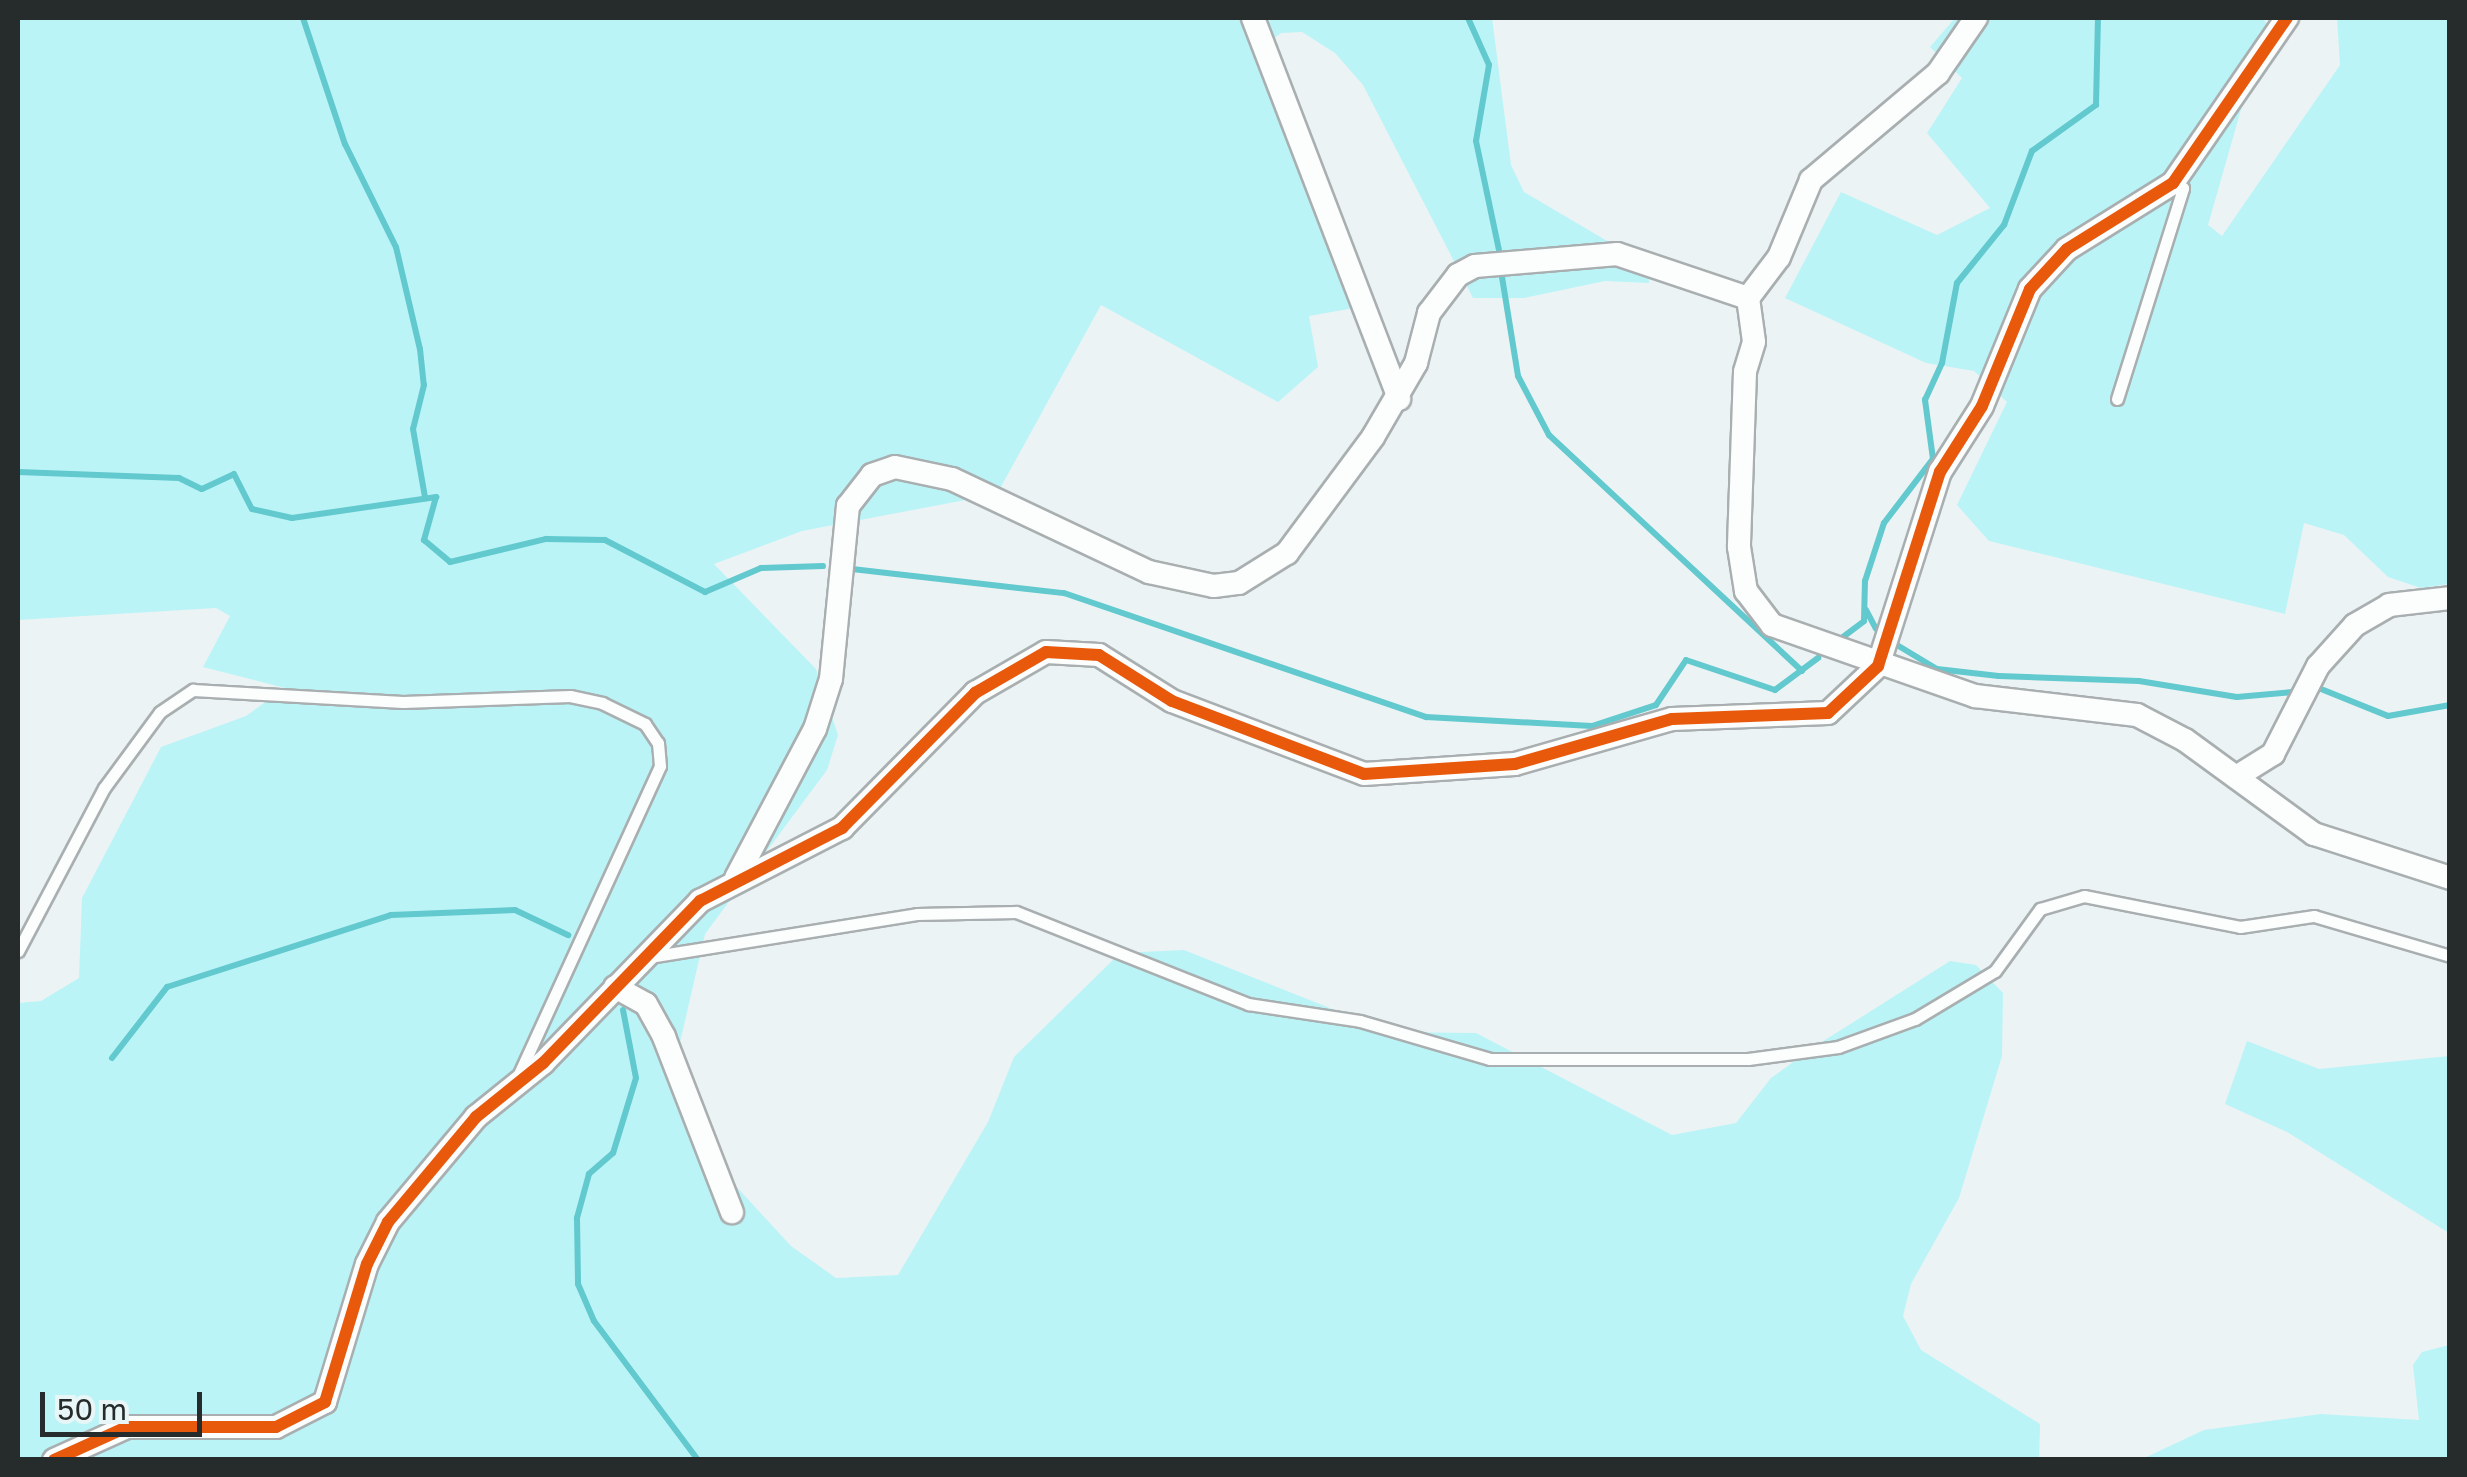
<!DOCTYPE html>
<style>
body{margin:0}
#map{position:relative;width:2467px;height:1477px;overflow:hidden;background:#ecf3f4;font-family:"Golos Text",sans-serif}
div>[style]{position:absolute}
.green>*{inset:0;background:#bbf4f7}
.stream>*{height:6px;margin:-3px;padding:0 3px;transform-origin:3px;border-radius:3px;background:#62c9ce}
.roads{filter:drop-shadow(2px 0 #a9afb0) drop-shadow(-2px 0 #a9afb0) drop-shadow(0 2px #a9afb0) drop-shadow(0 -2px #a9afb0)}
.lane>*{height:11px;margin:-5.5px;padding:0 5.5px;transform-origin:5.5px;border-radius:5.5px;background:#fcfdfd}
.street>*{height:22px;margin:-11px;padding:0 11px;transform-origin:11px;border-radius:11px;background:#fcfdfd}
.cycleway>*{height:12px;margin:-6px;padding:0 6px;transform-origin:6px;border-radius:6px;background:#e8590c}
span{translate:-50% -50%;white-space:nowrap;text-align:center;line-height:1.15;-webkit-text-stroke:9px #e8f6f7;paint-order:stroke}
.frame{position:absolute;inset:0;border:20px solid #262c2c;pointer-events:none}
.scale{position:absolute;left:40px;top:1392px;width:162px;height:45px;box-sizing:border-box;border:5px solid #262c2c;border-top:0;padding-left:12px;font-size:30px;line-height:35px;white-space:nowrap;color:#262c2c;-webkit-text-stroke:8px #e8f6f7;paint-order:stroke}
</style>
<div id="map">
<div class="green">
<div style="clip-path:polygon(18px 18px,1492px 18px,1511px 165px,1524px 192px,1648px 265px,1649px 283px,1605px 281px,1524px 298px,1473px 298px,1363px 85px,1335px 53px,1302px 32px,1281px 33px,1258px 51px,1371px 305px,1309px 316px,1318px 367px,1278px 402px,1101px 305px,997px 494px,802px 531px,714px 564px,816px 669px,838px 735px,827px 770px,705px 934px,679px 1047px,710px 1158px,791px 1246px,836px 1278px,898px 1275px,988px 1122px,1014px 1057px,1120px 953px,1184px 950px,1390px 1032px,1476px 1033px,1672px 1135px,1736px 1123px,1771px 1078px,1814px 1047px,1950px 961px,1976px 965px,2003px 993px,2002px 1056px,1959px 1198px,1911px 1284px,1903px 1316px,1921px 1350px,2040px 1424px,2039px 1459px,18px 1459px,18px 1003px,41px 1001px,79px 978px,82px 898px,161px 747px,246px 716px,285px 688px,203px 667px,230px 616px,216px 608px,18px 620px)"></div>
<div style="clip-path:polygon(1955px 18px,2263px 18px,2274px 37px,2250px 78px,2208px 225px,2222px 236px,2340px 65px,2337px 18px,2449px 18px,2449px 584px,2421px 588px,2388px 577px,2344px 535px,2304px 523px,2285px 614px,1989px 541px,1957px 505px,2007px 402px,1974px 371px,1926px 363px,1785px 298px,1841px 192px,1937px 235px,1990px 208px,1927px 133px,1962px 78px,1930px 47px)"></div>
<div style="clip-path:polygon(2247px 1041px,2319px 1069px,2449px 1056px,2449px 1233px,2287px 1132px,2225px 1104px)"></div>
<div style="clip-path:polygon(2449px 1345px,2449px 1459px,2142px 1459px,2204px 1430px,2321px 1414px,2419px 1420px,2413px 1365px,2422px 1352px)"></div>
</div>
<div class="stream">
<div style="left:303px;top:18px;width:133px;rotate:71.6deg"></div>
<div style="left:345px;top:144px;width:115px;rotate:63.7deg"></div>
<div style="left:396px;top:247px;width:105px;rotate:76.8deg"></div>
<div style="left:420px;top:349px;width:36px;rotate:84deg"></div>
<div style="left:424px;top:385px;width:45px;rotate:104deg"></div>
<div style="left:413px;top:429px;width:69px;rotate:80deg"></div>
<div style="left:1468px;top:18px;width:51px;rotate:65.9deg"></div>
<div style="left:1489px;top:65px;width:77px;rotate:99.7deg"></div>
<div style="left:1476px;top:141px;width:111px;rotate:78.1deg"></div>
<div style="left:1502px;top:277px;width:100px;rotate:80.8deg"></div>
<div style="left:1518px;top:376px;width:67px;rotate:62.3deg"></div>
<div style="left:1549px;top:435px;width:346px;rotate:43deg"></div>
<div style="left:18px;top:472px;width:161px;rotate:2.1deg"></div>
<div style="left:179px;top:478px;width:25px;rotate:26deg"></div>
<div style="left:202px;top:489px;width:35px;rotate:-25deg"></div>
<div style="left:234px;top:474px;width:39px;rotate:63deg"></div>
<div style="left:252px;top:509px;width:41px;rotate:12.7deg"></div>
<div style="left:292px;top:518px;width:146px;rotate:-8.3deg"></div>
<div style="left:436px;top:497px;width:45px;rotate:105.6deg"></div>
<div style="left:424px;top:540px;width:34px;rotate:40deg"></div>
<div style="left:450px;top:562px;width:99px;rotate:-13.5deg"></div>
<div style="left:546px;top:539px;width:59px;rotate:1deg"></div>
<div style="left:605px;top:540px;width:113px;rotate:27.5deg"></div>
<div style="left:705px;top:592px;width:61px;rotate:-23.2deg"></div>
<div style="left:761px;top:568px;width:62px;rotate:-1.8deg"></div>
<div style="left:852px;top:569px;width:213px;rotate:6.5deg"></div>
<div style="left:1064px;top:593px;width:383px;rotate:18.9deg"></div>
<div style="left:1426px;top:717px;width:166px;rotate:3.1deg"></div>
<div style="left:1592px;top:726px;width:67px;rotate:-18.2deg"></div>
<div style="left:1656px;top:705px;width:54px;rotate:-56.3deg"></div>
<div style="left:1686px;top:660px;width:94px;rotate:18.6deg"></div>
<div style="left:1775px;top:690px;width:54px;rotate:-36.7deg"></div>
<div style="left:1866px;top:610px;width:21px;rotate:62deg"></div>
<div style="left:1839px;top:640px;width:31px;rotate:-37deg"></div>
<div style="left:1864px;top:621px;width:40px;rotate:-88.6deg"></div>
<div style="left:1865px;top:581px;width:61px;rotate:-71.9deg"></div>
<div style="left:1884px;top:523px;width:81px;rotate:-52.6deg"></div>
<div style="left:1933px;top:459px;width:60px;rotate:-97.7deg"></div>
<div style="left:1925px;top:400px;width:41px;rotate:-65.3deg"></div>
<div style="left:1942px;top:363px;width:81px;rotate:-79.4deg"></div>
<div style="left:1957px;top:283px;width:75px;rotate:-51deg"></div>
<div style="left:2004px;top:225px;width:79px;rotate:-69.3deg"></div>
<div style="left:2032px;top:151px;width:79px;rotate:-35.7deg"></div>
<div style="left:2096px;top:105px;width:87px;rotate:-88.7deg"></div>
<div style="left:1897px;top:645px;width:47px;rotate:31deg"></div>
<div style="left:1937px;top:669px;width:62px;rotate:6.4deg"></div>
<div style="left:1999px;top:676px;width:140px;rotate:2deg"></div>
<div style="left:2139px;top:681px;width:99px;rotate:9.3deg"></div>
<div style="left:2237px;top:697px;width:56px;rotate:-5.1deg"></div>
<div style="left:2321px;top:689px;width:72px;rotate:21.9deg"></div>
<div style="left:2388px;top:716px;width:63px;rotate:-10.1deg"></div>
<div style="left:623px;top:1010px;width:69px;rotate:79.2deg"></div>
<div style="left:636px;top:1078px;width:78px;rotate:107deg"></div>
<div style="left:613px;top:1153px;width:32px;rotate:139deg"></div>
<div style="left:589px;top:1174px;width:46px;rotate:105.3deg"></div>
<div style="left:577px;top:1218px;width:66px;rotate:89.1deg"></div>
<div style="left:578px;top:1284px;width:40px;rotate:66.6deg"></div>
<div style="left:594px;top:1321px;width:174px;rotate:53.2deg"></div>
<div style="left:112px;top:1058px;width:90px;rotate:-52.2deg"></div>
<div style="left:167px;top:987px;width:235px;rotate:-17.8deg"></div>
<div style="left:391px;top:915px;width:124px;rotate:-2.3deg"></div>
<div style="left:515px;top:910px;width:59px;rotate:25.3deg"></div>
</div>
<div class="roads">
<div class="lane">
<div style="left:2117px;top:399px;width:221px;rotate:-72.6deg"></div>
<div style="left:2183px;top:188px;width:11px;rotate:-153deg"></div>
<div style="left:18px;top:951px;width:184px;rotate:-62.2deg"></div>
<div style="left:104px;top:788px;width:94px;rotate:-53.6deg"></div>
<div style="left:160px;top:712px;width:40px;rotate:-34deg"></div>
<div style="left:193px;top:690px;width:210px;rotate:3.3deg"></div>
<div style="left:403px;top:702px;width:167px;rotate:-2.1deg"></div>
<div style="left:570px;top:696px;width:33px;rotate:12deg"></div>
<div style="left:602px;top:703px;width:48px;rotate:26deg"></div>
<div style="left:645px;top:724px;width:23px;rotate:56deg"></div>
<div style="left:658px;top:743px;width:23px;rotate:85deg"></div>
<div style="left:660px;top:766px;width:341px;rotate:114.6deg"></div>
<div style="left:649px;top:957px;width:271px;rotate:-9.1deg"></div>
<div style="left:917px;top:914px;width:99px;rotate:-1.2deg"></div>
<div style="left:1016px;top:912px;width:250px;rotate:21.6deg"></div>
<div style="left:1248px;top:1004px;width:113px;rotate:8.6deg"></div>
<div style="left:1360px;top:1021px;width:135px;rotate:16.3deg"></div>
<div style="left:1490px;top:1059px;width:258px"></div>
<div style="left:1748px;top:1059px;width:91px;rotate:-7.6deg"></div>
<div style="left:1838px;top:1047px;width:82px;rotate:-20deg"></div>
<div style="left:1915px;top:1019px;width:93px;rotate:-31deg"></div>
<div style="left:1995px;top:971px;width:77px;rotate:-54deg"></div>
<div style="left:2040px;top:909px;width:46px;rotate:-16.5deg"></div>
<div style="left:2084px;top:896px;width:159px;rotate:11.2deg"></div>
<div style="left:2240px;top:927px;width:75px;rotate:-8.5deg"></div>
<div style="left:2314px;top:916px;width:142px;rotate:16.4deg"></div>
</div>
<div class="street">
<div style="left:1253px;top:18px;width:408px;rotate:69deg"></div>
<div style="left:1748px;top:298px;width:44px;rotate:82.2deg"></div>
<div style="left:1754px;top:342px;width:31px;rotate:107deg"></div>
<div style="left:1745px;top:372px;width:175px;rotate:92deg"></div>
<div style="left:1739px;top:547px;width:45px;rotate:81deg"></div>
<div style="left:1746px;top:591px;width:43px;rotate:52.6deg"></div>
<div style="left:1772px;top:625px;width:215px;rotate:19.3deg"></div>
<div style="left:1975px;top:696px;width:163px;rotate:6.7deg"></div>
<div style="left:2137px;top:715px;width:54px;rotate:27.5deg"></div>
<div style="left:2185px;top:740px;width:160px;rotate:36.1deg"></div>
<div style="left:2314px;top:834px;width:143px;rotate:17.9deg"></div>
<div style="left:1748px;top:298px;width:51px;rotate:-52.9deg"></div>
<div style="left:1779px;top:257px;width:83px;rotate:-67.4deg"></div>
<div style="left:1811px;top:180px;width:166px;rotate:-40.1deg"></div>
<div style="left:1938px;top:73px;width:67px;rotate:-55.4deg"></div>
<div style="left:2236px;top:777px;width:44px;rotate:-31.9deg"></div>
<div style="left:2273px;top:754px;width:99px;rotate:-62.9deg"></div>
<div style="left:2318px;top:666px;width:55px;rotate:-47.9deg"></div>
<div style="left:2355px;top:625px;width:39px;rotate:-30deg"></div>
<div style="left:2389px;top:605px;width:61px;rotate:-6.5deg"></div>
<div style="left:736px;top:878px;width:169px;rotate:-62.1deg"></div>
<div style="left:815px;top:729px;width:52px;rotate:-72.3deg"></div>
<div style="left:831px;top:679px;width:174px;rotate:-84.4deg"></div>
<div style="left:848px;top:506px;width:39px;rotate:-52deg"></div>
<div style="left:872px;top:475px;width:24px;rotate:-19deg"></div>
<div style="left:895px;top:467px;width:58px;rotate:11.9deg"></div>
<div style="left:952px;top:479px;width:218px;rotate:25.3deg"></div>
<div style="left:1149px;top:572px;width:66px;rotate:12.2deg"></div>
<div style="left:1214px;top:586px;width:25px;rotate:-7deg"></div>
<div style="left:1239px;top:583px;width:57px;rotate:-32deg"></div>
<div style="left:1287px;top:553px;width:144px;rotate:-53.4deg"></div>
<div style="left:1373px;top:437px;width:86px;rotate:-59.8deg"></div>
<div style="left:1416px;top:363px;width:52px;rotate:-75.4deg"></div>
<div style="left:1429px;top:313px;width:48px;rotate:-52.7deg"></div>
<div style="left:1458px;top:275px;width:19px;rotate:-28deg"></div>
<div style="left:1475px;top:266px;width:143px;rotate:-4.8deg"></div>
<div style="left:1617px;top:254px;width:138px;rotate:18.6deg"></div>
<div style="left:615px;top:987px;width:35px;rotate:29deg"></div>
<div style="left:646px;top:1004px;width:38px;rotate:61deg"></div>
<div style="left:664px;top:1037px;width:188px;rotate:68.8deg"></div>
<div style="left:54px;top:1460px;width:80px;rotate:-24.3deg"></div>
<div style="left:127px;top:1427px;width:149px"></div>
<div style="left:276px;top:1427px;width:55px;rotate:-27deg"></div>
<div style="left:325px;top:1402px;width:144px;rotate:-73.1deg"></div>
<div style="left:367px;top:1264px;width:47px;rotate:-63.4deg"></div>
<div style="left:388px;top:1222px;width:137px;rotate:-50deg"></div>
<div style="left:476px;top:1117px;width:86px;rotate:-38.9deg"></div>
<div style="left:543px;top:1063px;width:226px;rotate:-45.9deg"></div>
<div style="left:700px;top:901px;width:160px;rotate:-27.2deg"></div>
<div style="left:842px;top:828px;width:190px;rotate:-45.4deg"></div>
<div style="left:975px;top:693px;width:82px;rotate:-30deg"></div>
<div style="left:1046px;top:652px;width:53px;rotate:3.2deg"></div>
<div style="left:1099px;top:655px;width:86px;rotate:32.2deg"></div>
<div style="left:1172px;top:701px;width:205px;rotate:20.8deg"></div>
<div style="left:1364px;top:774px;width:151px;rotate:-3.8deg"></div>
<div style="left:1515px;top:764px;width:163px;rotate:-16deg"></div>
<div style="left:1672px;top:719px;width:156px;rotate:-2.2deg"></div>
<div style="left:1828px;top:713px;width:69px;rotate:-43.2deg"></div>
<div style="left:1878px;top:666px;width:204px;rotate:-72.3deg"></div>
<div style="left:1940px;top:472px;width:78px;rotate:-57.5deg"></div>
<div style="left:1982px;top:406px;width:126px;rotate:-67.7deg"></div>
<div style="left:2030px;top:289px;width:54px;rotate:-47.2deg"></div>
<div style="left:2067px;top:249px;width:125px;rotate:-31.9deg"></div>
<div style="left:2173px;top:183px;width:201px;rotate:-55.4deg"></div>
</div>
</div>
<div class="cycleway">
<div style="left:54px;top:1460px;width:80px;rotate:-24.3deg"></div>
<div style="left:127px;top:1427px;width:149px"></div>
<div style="left:276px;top:1427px;width:55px;rotate:-27deg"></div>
<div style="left:325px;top:1402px;width:144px;rotate:-73.1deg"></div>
<div style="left:367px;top:1264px;width:47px;rotate:-63.4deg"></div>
<div style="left:388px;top:1222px;width:137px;rotate:-50deg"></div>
<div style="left:476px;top:1117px;width:86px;rotate:-38.9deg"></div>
<div style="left:543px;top:1063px;width:226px;rotate:-45.9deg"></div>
<div style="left:700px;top:901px;width:160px;rotate:-27.2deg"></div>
<div style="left:842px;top:828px;width:190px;rotate:-45.4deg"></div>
<div style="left:975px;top:693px;width:82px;rotate:-30deg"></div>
<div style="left:1046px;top:652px;width:53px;rotate:3.2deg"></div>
<div style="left:1099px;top:655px;width:86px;rotate:32.2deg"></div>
<div style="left:1172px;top:701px;width:205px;rotate:20.8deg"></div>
<div style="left:1364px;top:774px;width:151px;rotate:-3.8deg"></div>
<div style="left:1515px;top:764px;width:163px;rotate:-16deg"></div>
<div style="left:1672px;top:719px;width:156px;rotate:-2.2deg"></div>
<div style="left:1828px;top:713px;width:69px;rotate:-43.2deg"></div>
<div style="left:1878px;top:666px;width:204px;rotate:-72.3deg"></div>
<div style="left:1940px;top:472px;width:78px;rotate:-57.5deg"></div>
<div style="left:1982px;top:406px;width:126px;rotate:-67.7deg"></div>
<div style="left:2030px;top:289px;width:54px;rotate:-47.2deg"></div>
<div style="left:2067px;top:249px;width:125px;rotate:-31.9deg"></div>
<div style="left:2173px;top:183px;width:201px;rotate:-55.4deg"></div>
</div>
<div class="frame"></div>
<div class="scale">50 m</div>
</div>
